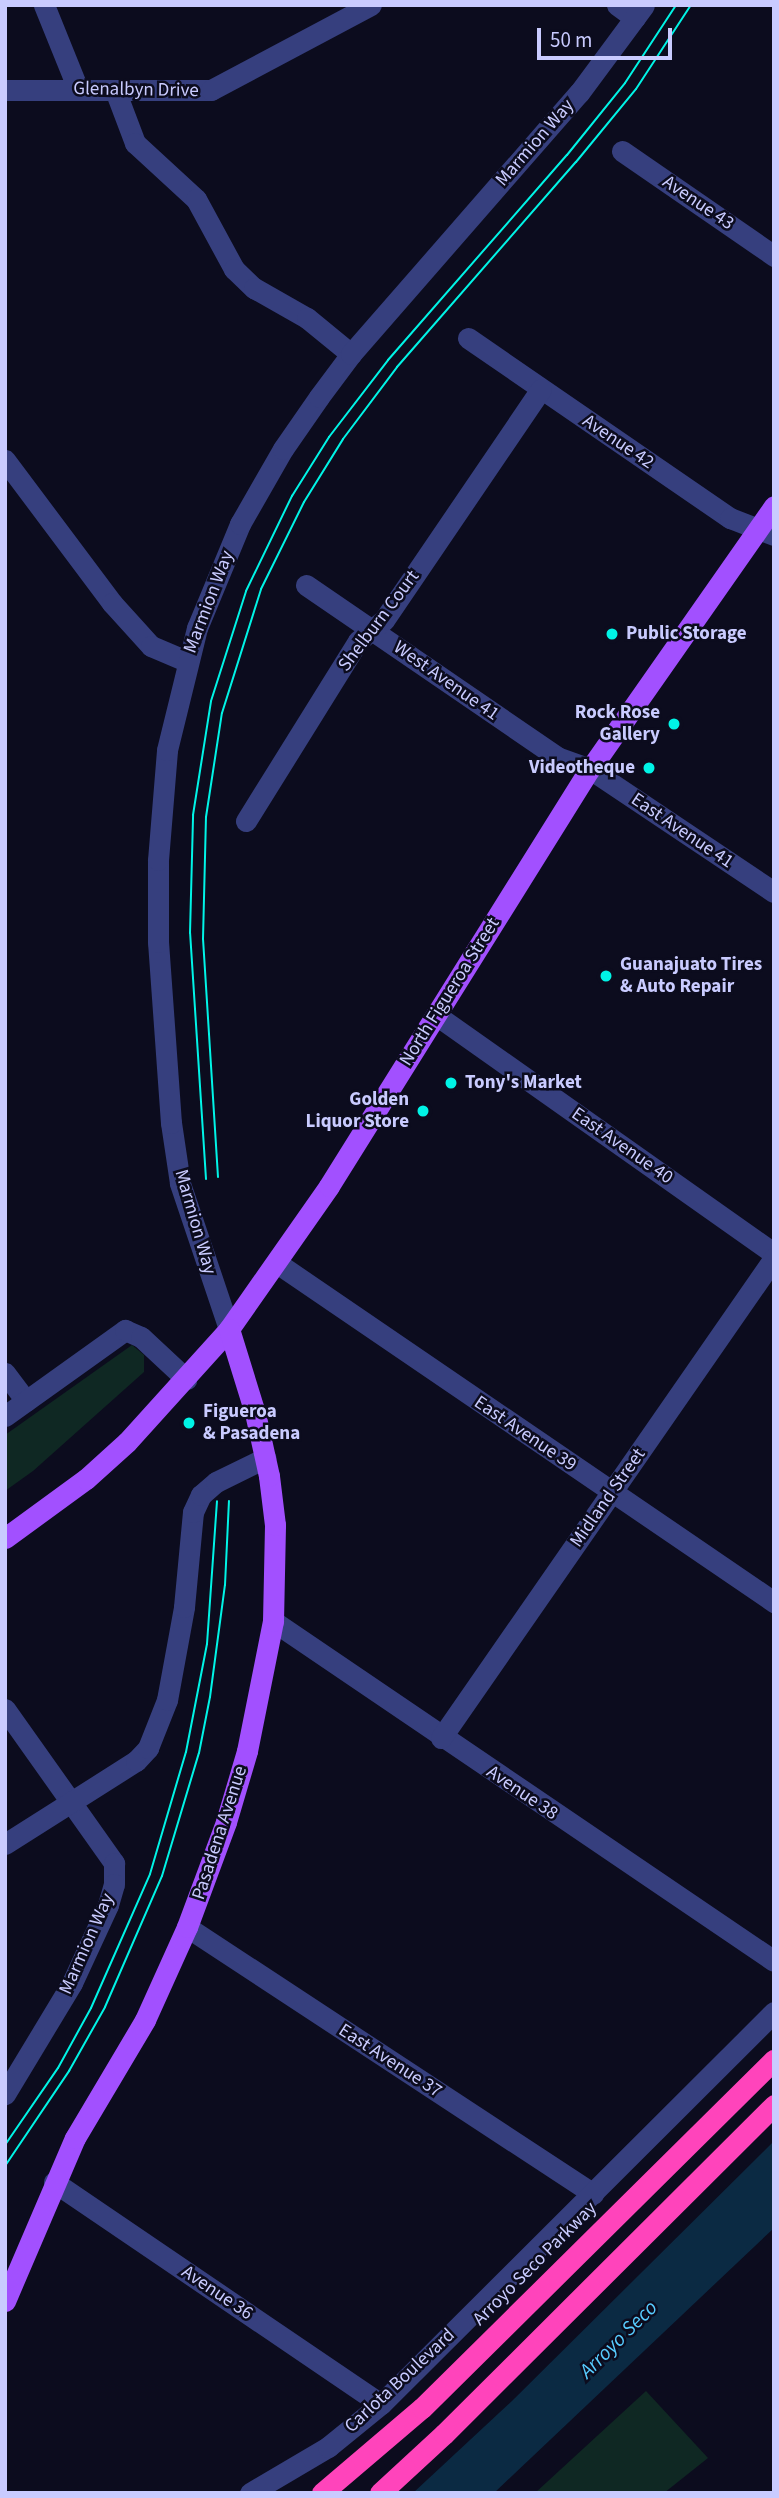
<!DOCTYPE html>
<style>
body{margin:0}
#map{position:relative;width:779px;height:2498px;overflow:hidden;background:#0c0c1e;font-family:"Source Sans 3",sans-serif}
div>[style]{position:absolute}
.green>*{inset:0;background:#0f2823}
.water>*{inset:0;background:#0b2a43}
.minor>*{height:21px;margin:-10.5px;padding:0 10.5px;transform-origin:10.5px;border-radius:10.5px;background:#363f7e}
.major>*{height:21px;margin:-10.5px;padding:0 10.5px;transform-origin:10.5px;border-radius:10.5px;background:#a250ff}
.highway>*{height:21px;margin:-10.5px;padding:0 10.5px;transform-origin:10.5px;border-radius:10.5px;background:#f4b}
.tram>*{height:2px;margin:-1px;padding:0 1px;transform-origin:1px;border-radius:1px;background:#00f4e6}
.dots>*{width:19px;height:19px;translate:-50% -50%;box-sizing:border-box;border:4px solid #0c0c1e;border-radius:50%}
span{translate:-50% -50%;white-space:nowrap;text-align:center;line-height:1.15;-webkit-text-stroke:5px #0c0c1e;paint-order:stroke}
.street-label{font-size:19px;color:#c9cbff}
.poi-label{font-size:19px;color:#c9cbff;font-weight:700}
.left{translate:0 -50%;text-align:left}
.right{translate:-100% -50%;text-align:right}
.water-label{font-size:21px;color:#57ccff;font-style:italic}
.frame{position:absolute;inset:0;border:7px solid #c9cbff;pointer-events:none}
.scale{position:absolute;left:537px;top:28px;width:135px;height:32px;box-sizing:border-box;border:4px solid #c9cbff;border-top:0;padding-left:9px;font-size:21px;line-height:24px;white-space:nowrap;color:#c9cbff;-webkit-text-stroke:5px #0c0c1e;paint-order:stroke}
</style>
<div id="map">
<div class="green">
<div style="clip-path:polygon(132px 1345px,144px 1355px,144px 1372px,33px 1471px,5px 1491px,5px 1435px)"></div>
<div style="clip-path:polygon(646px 2391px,708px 2458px,664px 2493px,535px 2493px)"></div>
</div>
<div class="water">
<div style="clip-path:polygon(774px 2141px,774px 2228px,494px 2493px,413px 2493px,513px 2400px)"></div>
</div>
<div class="minor">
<div style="left:44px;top:5px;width:91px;rotate:68deg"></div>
<div style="left:617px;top:5px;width:22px;rotate:36deg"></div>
<div style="left:5px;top:90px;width:206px"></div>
<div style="left:211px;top:90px;width:181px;rotate:-28deg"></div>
<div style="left:115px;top:90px;width:57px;rotate:69.3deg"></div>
<div style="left:135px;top:143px;width:83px;rotate:42.6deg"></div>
<div style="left:196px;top:199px;width:80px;rotate:61.5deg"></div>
<div style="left:234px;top:269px;width:28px;rotate:44deg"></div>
<div style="left:254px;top:288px;width:61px;rotate:29.5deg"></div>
<div style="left:307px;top:318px;width:57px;rotate:39.3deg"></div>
<div style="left:622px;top:151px;width:185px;rotate:34.6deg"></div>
<div style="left:468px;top:338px;width:318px;rotate:34.5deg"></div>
<div style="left:730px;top:518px;width:47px;rotate:21.1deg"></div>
<div style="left:5px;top:460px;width:179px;rotate:53.2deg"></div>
<div style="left:112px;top:603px;width:58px;rotate:47.8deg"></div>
<div style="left:151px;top:646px;width:39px;rotate:23deg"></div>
<div style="left:306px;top:585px;width:304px;rotate:34.4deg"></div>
<div style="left:557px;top:757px;width:35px;rotate:20deg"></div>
<div style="left:590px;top:769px;width:221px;rotate:33.8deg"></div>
<div style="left:246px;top:821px;width:212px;rotate:-58.1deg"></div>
<div style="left:358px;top:641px;width:33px;rotate:-39deg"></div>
<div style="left:384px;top:620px;width:279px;rotate:-55.8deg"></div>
<div style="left:436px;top:1015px;width:413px;rotate:35.2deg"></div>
<div style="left:277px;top:1263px;width:602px;rotate:34.3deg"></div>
<div style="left:229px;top:1329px;width:154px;rotate:-108.6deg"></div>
<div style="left:180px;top:1183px;width:61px;rotate:-98.5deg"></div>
<div style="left:171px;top:1123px;width:181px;rotate:-94.1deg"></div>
<div style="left:158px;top:942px;width:82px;rotate:-90deg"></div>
<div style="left:158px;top:860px;width:110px;rotate:-85.3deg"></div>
<div style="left:167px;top:750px;width:126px;rotate:-76.2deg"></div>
<div style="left:197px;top:628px;width:113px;rotate:-67.5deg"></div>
<div style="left:240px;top:524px;width:86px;rotate:-60.2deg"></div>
<div style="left:283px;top:449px;width:63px;rotate:-55.3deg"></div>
<div style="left:319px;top:397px;width:54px;rotate:-53.3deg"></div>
<div style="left:351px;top:354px;width:347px;rotate:-48.9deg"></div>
<div style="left:579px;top:93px;width:109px;rotate:-53.5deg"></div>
<div style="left:5px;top:1373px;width:35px;rotate:53deg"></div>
<div style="left:5px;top:1416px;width:148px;rotate:-35.6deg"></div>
<div style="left:125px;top:1330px;width:17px;rotate:24deg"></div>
<div style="left:141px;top:1337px;width:62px;rotate:43deg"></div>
<div style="left:273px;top:1621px;width:605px;rotate:34.16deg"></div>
<div style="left:5px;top:1709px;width:189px;rotate:54.7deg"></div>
<div style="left:114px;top:1863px;width:21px;rotate:90deg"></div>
<div style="left:114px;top:1884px;width:22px;rotate:106deg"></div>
<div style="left:108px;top:1905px;width:86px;rotate:114.8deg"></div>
<div style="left:72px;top:1983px;width:130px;rotate:121.1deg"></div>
<div style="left:441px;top:1738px;width:584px;rotate:-55.25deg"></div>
<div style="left:5px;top:1844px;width:155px;rotate:-32.4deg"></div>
<div style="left:136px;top:1761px;width:18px;rotate:-47deg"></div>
<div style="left:148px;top:1748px;width:52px;rotate:-68.4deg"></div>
<div style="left:167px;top:1700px;width:95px;rotate:-79.6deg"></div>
<div style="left:184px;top:1607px;width:95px;rotate:-84.6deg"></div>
<div style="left:193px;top:1512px;width:19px;rotate:-65deg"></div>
<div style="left:201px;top:1495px;width:20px;rotate:-41deg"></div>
<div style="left:216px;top:1482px;width:55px;rotate:-26.1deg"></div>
<div style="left:187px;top:1927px;width:486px;rotate:33.3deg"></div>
<div style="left:54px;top:2182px;width:395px;rotate:34.2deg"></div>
<div style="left:250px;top:2493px;width:91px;rotate:-30.5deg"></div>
<div style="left:328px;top:2447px;width:68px;rotate:-39.1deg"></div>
<div style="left:381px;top:2404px;width:555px;rotate:-44.93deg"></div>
</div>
<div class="major">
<div style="left:5px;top:1538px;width:100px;rotate:-36.1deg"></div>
<div style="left:86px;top:1479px;width:55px;rotate:-42.1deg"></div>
<div style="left:127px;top:1442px;width:152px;rotate:-47.9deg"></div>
<div style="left:229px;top:1329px;width:174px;rotate:-55deg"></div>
<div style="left:329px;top:1186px;width:492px;rotate:-58deg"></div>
<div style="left:590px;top:769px;width:321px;rotate:-55deg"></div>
<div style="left:5px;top:2301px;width:177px;rotate:-66.8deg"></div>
<div style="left:75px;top:2138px;width:137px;rotate:-59.3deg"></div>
<div style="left:145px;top:2020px;width:102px;rotate:-65.7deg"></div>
<div style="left:187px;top:1927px;width:112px;rotate:-69.6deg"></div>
<div style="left:226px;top:1822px;width:74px;rotate:-73.5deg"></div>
<div style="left:247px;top:1751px;width:133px;rotate:-78.7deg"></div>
<div style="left:273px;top:1621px;width:96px;rotate:-88.8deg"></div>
<div style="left:275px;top:1525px;width:49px;rotate:-97deg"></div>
<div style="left:269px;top:1476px;width:65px;rotate:-102.5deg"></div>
<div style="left:255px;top:1413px;width:88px;rotate:-107.2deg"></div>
</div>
<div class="highway">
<div style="left:322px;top:2493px;width:131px;rotate:-40.4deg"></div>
<div style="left:422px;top:2408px;width:495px;rotate:-44.7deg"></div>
<div style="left:380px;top:2493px;width:87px;rotate:-42.7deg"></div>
<div style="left:444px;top:2434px;width:466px;rotate:-44.9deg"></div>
</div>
<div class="tram">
<div style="left:218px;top:1177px;width:238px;rotate:-93.6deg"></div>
<div style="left:203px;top:939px;width:122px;rotate:-88.6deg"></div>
<div style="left:206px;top:817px;width:105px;rotate:-81.3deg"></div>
<div style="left:222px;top:713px;width:130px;rotate:-72.5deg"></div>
<div style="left:261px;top:589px;width:97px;rotate:-63.7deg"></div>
<div style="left:304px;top:502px;width:74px;rotate:-58.2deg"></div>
<div style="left:343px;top:439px;width:90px;rotate:-53.1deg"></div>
<div style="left:397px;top:367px;width:272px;rotate:-48.9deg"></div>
<div style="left:576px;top:162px;width:94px;rotate:-50.6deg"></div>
<div style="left:636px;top:89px;width:100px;rotate:-56.8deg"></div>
<div style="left:206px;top:1179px;width:247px;rotate:-93.7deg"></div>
<div style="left:190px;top:933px;width:118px;rotate:-88.5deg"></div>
<div style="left:193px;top:815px;width:115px;rotate:-81deg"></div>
<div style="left:211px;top:701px;width:115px;rotate:-72.3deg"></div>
<div style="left:246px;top:591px;width:106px;rotate:-64.2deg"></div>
<div style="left:292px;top:496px;width:70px;rotate:-57.9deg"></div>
<div style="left:329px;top:437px;width:97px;rotate:-52.5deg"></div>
<div style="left:388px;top:360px;width:272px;rotate:-48.9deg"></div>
<div style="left:567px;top:155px;width:92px;rotate:-51.1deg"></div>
<div style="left:625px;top:83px;width:93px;rotate:-56.8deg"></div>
<div style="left:5px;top:2145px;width:93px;rotate:-55.5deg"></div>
<div style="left:58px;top:2068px;width:68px;rotate:-61.2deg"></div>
<div style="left:91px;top:2008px;width:146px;rotate:-66.2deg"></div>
<div style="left:150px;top:1874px;width:127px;rotate:-73.6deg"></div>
<div style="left:186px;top:1752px;width:110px;rotate:-79deg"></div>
<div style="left:207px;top:1644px;width:143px;rotate:-86deg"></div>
<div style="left:5px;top:2166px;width:115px;rotate:-56deg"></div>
<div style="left:69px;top:2071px;width:73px;rotate:-60.6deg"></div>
<div style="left:105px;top:2007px;width:143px;rotate:-66.5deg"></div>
<div style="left:162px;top:1876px;width:128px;rotate:-73.3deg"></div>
<div style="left:199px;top:1753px;width:57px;rotate:-78.9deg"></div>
<div style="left:210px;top:1697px;width:113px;rotate:-82.4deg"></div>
<div style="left:225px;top:1585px;width:84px;rotate:-87.3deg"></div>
</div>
<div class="dots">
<div style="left:612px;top:634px;background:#00f4e6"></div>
<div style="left:674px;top:724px;background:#00f4e6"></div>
<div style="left:649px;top:768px;background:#00f4e6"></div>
<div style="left:606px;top:976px;background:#00f4e6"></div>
<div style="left:451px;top:1083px;background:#00f4e6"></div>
<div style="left:423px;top:1111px;background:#00f4e6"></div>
<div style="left:189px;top:1423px;background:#00f4e6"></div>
</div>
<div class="street-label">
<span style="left:136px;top:90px;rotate:1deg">Glenalbyn Drive</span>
<span style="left:535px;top:143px;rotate:-49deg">Marmion Way</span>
<span style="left:698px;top:203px;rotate:34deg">Avenue 43</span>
<span style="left:618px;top:442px;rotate:34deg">Avenue 42</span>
<span style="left:209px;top:602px;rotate:-69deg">Marmion Way</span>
<span style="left:379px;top:621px;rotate:-53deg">Shelburn Court</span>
<span style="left:446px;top:681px;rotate:35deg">West Avenue 41</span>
<span style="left:682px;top:831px;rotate:34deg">East Avenue 41</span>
<span style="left:450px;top:992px;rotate:-58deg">North Figueroa Street</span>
<span style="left:622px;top:1146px;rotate:35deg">East Avenue 40</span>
<span style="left:195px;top:1222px;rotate:74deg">Marmion Way</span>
<span style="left:525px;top:1434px;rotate:34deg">East Avenue 39</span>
<span style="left:608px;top:1498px;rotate:-55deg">Midland Street</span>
<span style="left:522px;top:1793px;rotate:34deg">Avenue 38</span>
<span style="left:220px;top:1833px;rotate:-72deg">Pasadena Avenue</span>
<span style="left:87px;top:1944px;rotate:-66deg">Marmion Way</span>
<span style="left:390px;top:2061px;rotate:33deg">East Avenue 37</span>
<span style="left:535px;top:2264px;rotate:-45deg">Arroyo Seco Parkway</span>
<span style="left:217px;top:2293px;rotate:34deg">Avenue 36</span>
<span style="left:400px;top:2381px;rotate:-43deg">Carlota Boulevard</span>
</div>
<div class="poi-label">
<span class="left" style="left:626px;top:634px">Public Storage</span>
<span class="right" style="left:660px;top:724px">Rock Rose<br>Gallery</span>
<span class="right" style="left:635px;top:768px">Videotheque</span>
<span class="left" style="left:620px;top:976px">Guanajuato Tires<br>&amp; Auto Repair</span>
<span class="left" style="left:465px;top:1083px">Tony's Market</span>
<span class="right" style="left:409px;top:1111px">Golden<br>Liquor Store</span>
<span class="left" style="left:203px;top:1423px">Figueroa<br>&amp; Pasadena</span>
</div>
<div class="water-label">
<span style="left:618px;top:2339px;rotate:-45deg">Arroyo Seco</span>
</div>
<div class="frame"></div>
<div class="scale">50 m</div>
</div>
